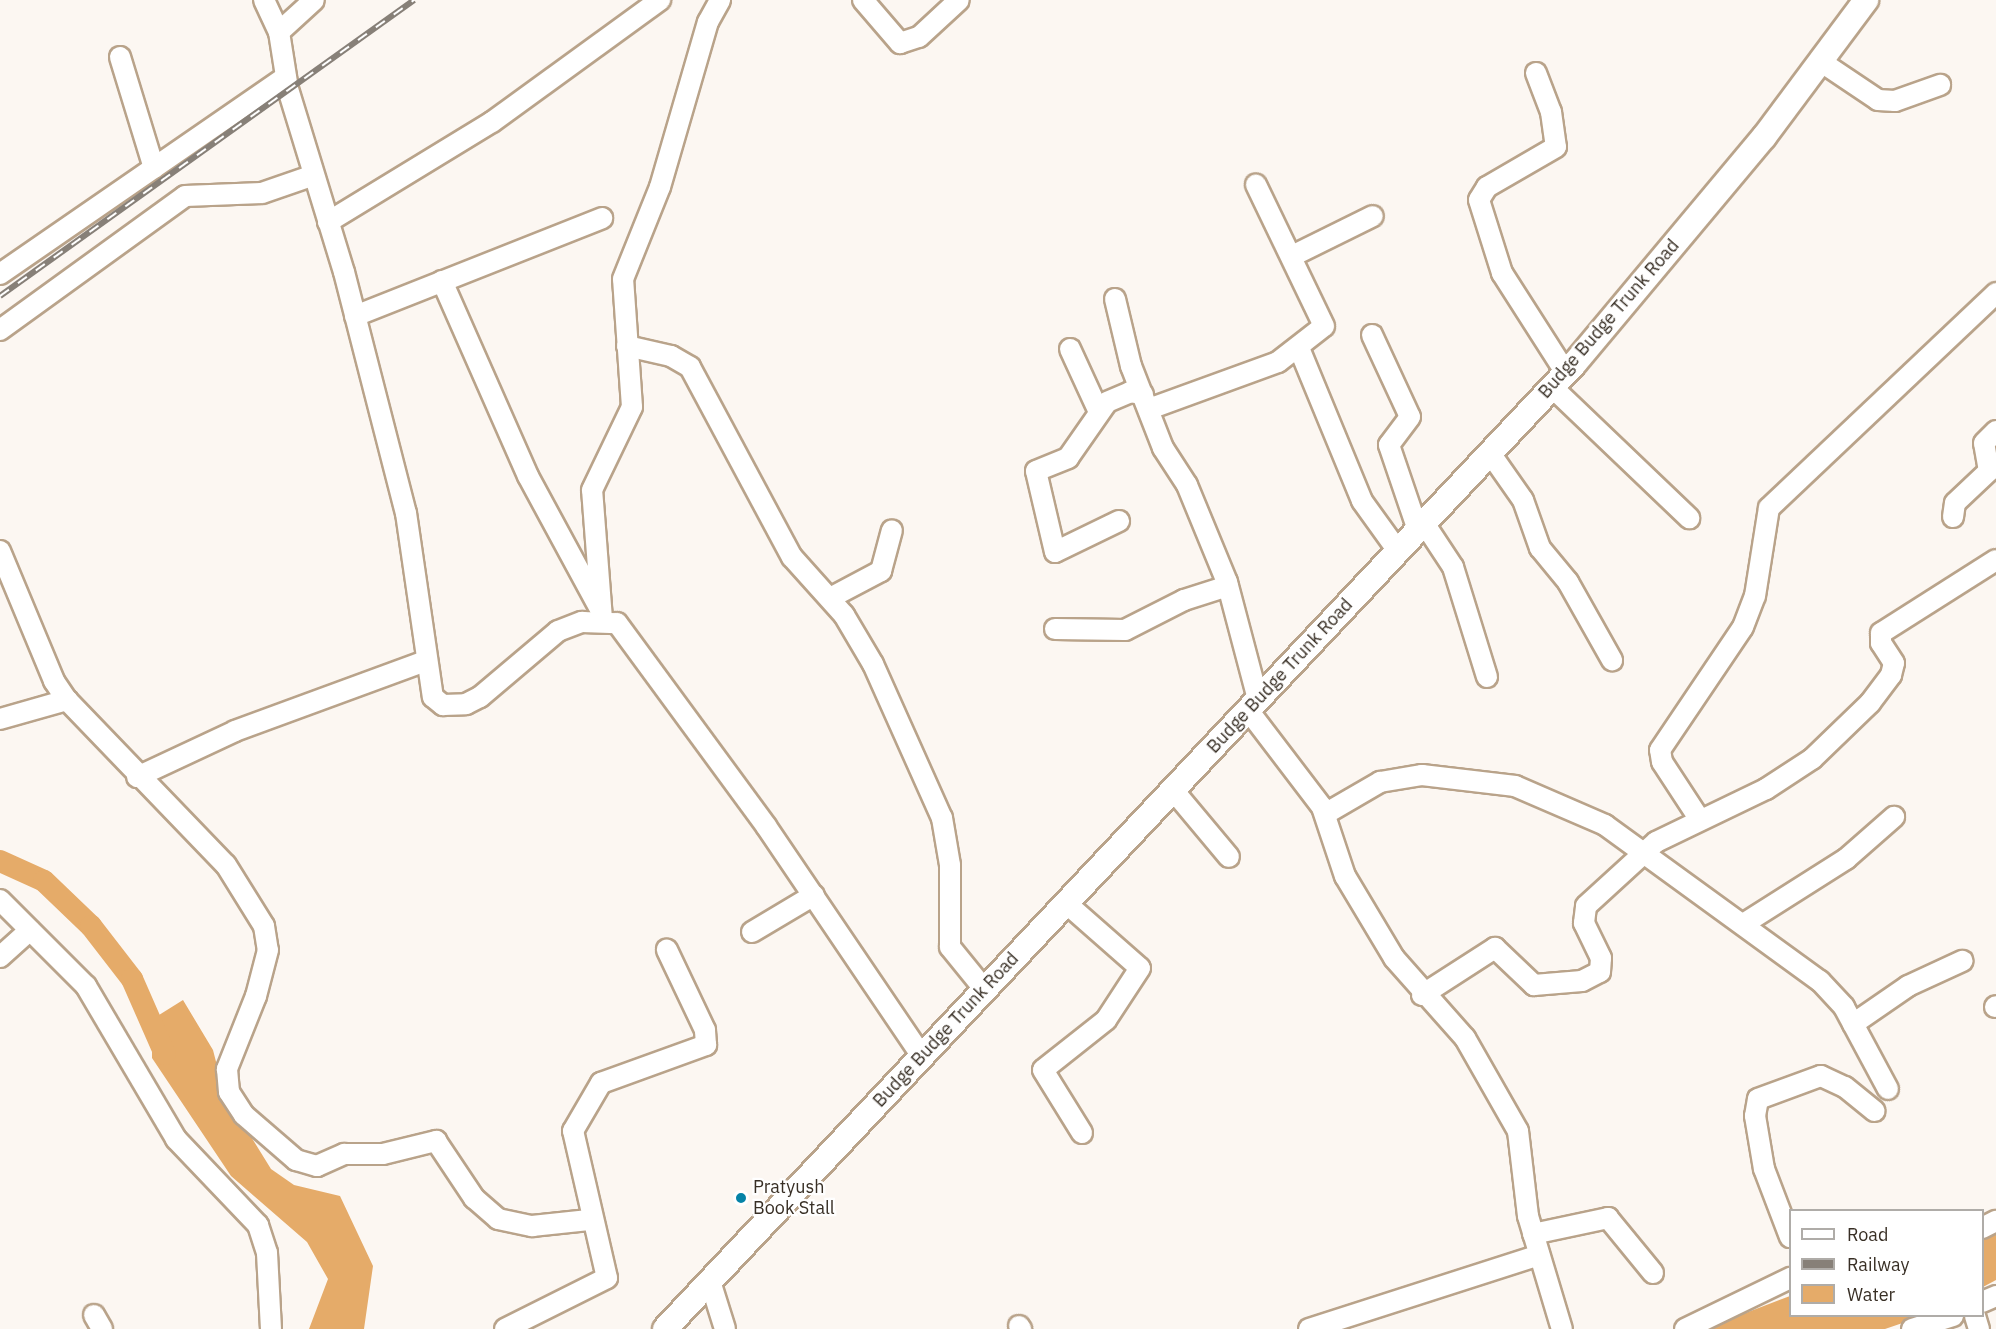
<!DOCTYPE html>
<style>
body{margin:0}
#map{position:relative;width:1996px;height:1329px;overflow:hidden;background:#fcf7f2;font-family:"IBM Plex Sans",sans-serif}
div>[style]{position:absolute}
.water>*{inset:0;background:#e5ab69}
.river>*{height:22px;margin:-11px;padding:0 11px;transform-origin:11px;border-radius:11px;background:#e5ab69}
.roads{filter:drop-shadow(2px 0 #b9a38a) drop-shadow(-2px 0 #b9a38a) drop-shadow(0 2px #b9a38a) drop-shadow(0 -2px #b9a38a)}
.minor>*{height:20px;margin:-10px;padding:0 10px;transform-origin:10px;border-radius:10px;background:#fff}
.major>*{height:24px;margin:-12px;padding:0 12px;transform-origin:12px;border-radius:12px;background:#fff}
.rail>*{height:6px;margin-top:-3px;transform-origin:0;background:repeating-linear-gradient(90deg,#fff 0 11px,#878078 0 22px);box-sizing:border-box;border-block:2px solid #878078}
.dots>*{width:16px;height:16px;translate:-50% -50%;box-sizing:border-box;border:3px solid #fff;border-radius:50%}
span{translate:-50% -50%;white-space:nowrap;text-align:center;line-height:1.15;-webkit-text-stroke:4.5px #fff;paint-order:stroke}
.street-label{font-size:18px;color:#382f25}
.poi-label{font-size:18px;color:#382f25}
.left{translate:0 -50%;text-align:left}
.legend{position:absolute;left:1789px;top:1209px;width:195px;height:108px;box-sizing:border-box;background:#fff;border:2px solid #afaca8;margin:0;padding:8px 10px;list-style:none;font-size:18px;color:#382f25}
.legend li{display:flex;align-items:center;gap:12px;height:30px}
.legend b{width:30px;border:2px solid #afaca8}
</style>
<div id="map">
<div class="water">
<div style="clip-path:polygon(183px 1000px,213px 1050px,224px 1093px,271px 1169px,294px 1185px,340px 1196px,373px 1266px,364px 1329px,309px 1329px,328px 1279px,307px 1242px,231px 1176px,152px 1058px,152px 1028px,159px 1015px)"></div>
<div style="clip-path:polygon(1996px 1219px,1996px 1280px,1983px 1287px,1983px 1224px)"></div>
<div style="clip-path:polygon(1790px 1296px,1790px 1316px,1923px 1316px,1885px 1329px,1704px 1329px)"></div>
</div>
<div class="river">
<div style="left:0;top:861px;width:48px;rotate:24.4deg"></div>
<div style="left:44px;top:881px;width:65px;rotate:43.8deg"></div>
<div style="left:91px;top:926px;width:67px;rotate:52.3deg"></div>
<div style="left:132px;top:979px;width:82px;rotate:66.3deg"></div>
</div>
<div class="roads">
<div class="minor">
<div style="left:264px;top:0;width:35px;rotate:65deg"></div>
<div style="left:279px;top:32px;width:58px;rotate:81deg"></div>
<div style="left:288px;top:89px;width:191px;rotate:73deg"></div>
<div style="left:344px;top:272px;width:249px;rotate:75.6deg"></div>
<div style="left:406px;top:513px;width:186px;rotate:81.7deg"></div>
<div style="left:433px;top:697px;width:13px;rotate:39deg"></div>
<div style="left:443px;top:705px;width:23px;rotate:-2deg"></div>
<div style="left:466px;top:704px;width:16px;rotate:-27deg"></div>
<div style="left:480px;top:697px;width:102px;rotate:-40.2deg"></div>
<div style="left:558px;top:631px;width:26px;rotate:-21deg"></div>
<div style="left:582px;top:622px;width:35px;rotate:2deg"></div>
<div style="left:617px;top:623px;width:252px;rotate:53.7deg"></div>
<div style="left:766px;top:826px;width:278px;rotate:55.9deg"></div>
<div style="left:863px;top:0;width:57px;rotate:49.3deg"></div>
<div style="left:900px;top:43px;width:20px;rotate:-18deg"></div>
<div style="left:919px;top:37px;width:54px;rotate:-42.8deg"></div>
<div style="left:279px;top:32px;width:47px;rotate:-42.4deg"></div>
<div style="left:120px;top:57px;width:116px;rotate:73deg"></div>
<div style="left:1820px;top:61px;width:70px;rotate:33.9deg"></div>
<div style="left:1878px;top:100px;width:17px;rotate:3deg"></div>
<div style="left:1895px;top:101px;width:48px;rotate:-19.6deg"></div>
<div style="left:1536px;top:73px;width:42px;rotate:69deg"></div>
<div style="left:1551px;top:112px;width:35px;rotate:82deg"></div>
<div style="left:1556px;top:147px;width:80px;rotate:149.9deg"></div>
<div style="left:1487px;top:187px;width:15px;rotate:122deg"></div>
<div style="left:1479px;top:200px;width:77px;rotate:72.5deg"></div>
<div style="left:1502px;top:273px;width:119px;rotate:57.4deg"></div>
<div style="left:328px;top:222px;width:192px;rotate:-31.4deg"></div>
<div style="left:492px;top:122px;width:208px;rotate:-36deg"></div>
<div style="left:1292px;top:256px;width:90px;rotate:-26.3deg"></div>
<div style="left:0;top:274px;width:347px;rotate:-34.6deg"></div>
<div style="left:442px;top:281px;width:213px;rotate:66.2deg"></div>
<div style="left:528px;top:476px;width:153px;rotate:61.6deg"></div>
<div style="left:1115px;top:299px;width:69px;rotate:76.6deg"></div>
<div style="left:1131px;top:366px;width:88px;rotate:68.7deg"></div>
<div style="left:1163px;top:448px;width:44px;rotate:57deg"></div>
<div style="left:1187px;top:485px;width:105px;rotate:67.6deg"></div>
<div style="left:1227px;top:582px;width:121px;rotate:75.2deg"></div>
<div style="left:355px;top:316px;width:266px;rotate:-21.6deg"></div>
<div style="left:0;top:330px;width:228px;rotate:-35.9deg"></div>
<div style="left:185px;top:196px;width:77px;rotate:-2.2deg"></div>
<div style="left:262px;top:193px;width:52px;rotate:-19.1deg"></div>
<div style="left:1372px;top:335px;width:90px;rotate:65.1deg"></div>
<div style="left:1410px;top:417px;width:35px;rotate:127deg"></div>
<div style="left:1389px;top:445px;width:90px;rotate:71.2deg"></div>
<div style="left:627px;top:346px;width:45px;rotate:12.8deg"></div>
<div style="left:671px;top:356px;width:22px;rotate:30deg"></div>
<div style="left:690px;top:367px;width:216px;rotate:61.8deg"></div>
<div style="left:792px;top:557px;width:78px;rotate:48.1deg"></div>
<div style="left:844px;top:615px;width:57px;rotate:59.4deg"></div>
<div style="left:873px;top:664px;width:169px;rotate:65.9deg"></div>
<div style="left:942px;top:818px;width:48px;rotate:80.3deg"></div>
<div style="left:950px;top:865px;width:82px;rotate:90deg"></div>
<div style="left:950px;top:947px;width:55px;rotate:50.9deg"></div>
<div style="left:1299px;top:348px;width:165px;rotate:67.6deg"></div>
<div style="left:1362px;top:501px;width:62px;rotate:54.2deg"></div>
<div style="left:1070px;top:349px;width:67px;rotate:65.3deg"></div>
<div style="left:1552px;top:387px;width:190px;rotate:43.7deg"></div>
<div style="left:1149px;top:409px;width:137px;rotate:-20deg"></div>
<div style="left:1278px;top:362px;width:58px;rotate:-38deg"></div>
<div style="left:1324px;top:326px;width:157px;rotate:-115.7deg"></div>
<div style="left:1490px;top:453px;width:57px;rotate:54.9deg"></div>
<div style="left:1523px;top:500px;width:51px;rotate:70.5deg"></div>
<div style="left:1540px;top:548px;width:44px;rotate:50.5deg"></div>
<div style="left:1568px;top:582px;width:90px;rotate:60.6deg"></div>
<div style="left:1953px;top:517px;width:14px;rotate:-82deg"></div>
<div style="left:1955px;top:503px;width:47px;rotate:-43.3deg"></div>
<div style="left:1989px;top:471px;width:28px;rotate:-100deg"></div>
<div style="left:1984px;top:443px;width:17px;rotate:-45deg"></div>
<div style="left:1119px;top:521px;width:71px;rotate:154.2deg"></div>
<div style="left:1055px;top:552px;width:83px;rotate:-103.2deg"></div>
<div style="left:1036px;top:471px;width:35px;rotate:-22deg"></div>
<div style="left:1068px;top:458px;width:68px;rotate:-55.1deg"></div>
<div style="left:1107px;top:402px;width:25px;rotate:-23deg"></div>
<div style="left:1130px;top:392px;width:13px;rotate:9deg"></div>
<div style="left:1424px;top:523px;width:53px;rotate:56.6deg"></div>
<div style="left:1453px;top:567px;width:115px;rotate:72.8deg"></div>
<div style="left:0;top:551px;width:141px;rotate:67.4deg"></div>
<div style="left:54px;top:681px;width:23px;rotate:56deg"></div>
<div style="left:67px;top:700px;width:229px;rotate:46.1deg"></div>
<div style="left:226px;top:865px;width:72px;rotate:58.1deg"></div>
<div style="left:264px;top:926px;width:24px;rotate:81deg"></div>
<div style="left:268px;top:950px;width:48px;rotate:104.6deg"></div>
<div style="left:256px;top:996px;width:79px;rotate:111.7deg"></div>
<div style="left:227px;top:1069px;width:23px;rotate:85deg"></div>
<div style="left:229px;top:1092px;width:27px;rotate:57deg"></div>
<div style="left:244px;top:1115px;width:69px;rotate:40.9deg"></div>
<div style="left:296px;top:1160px;width:22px;rotate:16deg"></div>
<div style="left:317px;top:1166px;width:30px;rotate:-24deg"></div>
<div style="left:344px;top:1154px;width:39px"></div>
<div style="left:383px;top:1154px;width:55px;rotate:-13.8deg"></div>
<div style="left:436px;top:1141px;width:69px;rotate:56.3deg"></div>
<div style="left:474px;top:1198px;width:32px;rotate:41deg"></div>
<div style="left:498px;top:1219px;width:35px;rotate:12deg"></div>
<div style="left:532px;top:1226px;width:57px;rotate:-6deg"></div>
<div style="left:830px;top:598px;width:58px;rotate:-27.9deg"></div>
<div style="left:881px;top:571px;width:42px;rotate:-75deg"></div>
<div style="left:602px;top:619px;width:129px;rotate:-94.4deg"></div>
<div style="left:592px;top:490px;width:92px;rotate:-64.3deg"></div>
<div style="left:632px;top:407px;width:128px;rotate:-94deg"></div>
<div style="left:623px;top:279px;width:99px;rotate:-68.1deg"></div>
<div style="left:660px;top:187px;width:172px;rotate:-73.8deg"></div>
<div style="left:708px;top:22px;width:25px;rotate:-61deg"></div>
<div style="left:1055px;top:629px;width:70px;rotate:0.8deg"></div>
<div style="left:1125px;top:630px;width:66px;rotate:-27deg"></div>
<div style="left:1184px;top:600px;width:46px;rotate:-17.7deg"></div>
<div style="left:1248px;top:710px;width:122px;rotate:52.7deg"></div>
<div style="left:1322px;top:807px;width:73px;rotate:71.6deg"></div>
<div style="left:1345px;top:876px;width:96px;rotate:59.1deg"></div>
<div style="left:1394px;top:958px;width:107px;rotate:48.4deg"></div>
<div style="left:1465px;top:1038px;width:107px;rotate:60.3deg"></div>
<div style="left:1518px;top:1131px;width:86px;rotate:83.3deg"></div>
<div style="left:1528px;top:1216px;width:118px;rotate:73.3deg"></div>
<div style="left:0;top:719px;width:70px;rotate:-15.8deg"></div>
<div style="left:137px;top:777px;width:108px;rotate:-25.1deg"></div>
<div style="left:235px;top:731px;width:202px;rotate:-20.2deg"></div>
<div style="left:1173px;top:790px;width:87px;rotate:50.1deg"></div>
<div style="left:1325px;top:814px;width:64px;rotate:-30.2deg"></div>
<div style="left:1380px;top:782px;width:43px;rotate:-9.5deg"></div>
<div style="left:1422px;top:775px;width:94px;rotate:6.7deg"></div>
<div style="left:1515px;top:786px;width:98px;rotate:23.4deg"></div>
<div style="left:1605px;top:825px;width:266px;rotate:36deg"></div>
<div style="left:1820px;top:981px;width:35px;rotate:47deg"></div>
<div style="left:1844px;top:1007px;width:93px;rotate:61.8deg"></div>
<div style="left:1700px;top:820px;width:69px;rotate:-123.2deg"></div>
<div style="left:1662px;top:762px;width:12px;rotate:-99deg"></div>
<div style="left:1660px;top:750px;width:148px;rotate:-56deg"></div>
<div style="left:1743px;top:627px;width:33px;rotate:-69deg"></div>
<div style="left:1755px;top:596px;width:89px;rotate:-81deg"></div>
<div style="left:1769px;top:508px;width:313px;rotate:-43.4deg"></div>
<div style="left:0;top:900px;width:122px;rotate:45deg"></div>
<div style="left:86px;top:986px;width:178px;rotate:59.5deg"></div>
<div style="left:176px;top:1139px;width:119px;rotate:46.4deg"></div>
<div style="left:258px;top:1225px;width:29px;rotate:72deg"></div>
<div style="left:267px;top:1253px;width:76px;rotate:87deg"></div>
<div style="left:1066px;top:903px;width:98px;rotate:41.3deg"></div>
<div style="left:1140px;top:968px;width:62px;rotate:123.2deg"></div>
<div style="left:1106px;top:1020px;width:80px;rotate:141.6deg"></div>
<div style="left:1043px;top:1070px;width:74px;rotate:58.2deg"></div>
<div style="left:1745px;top:923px;width:120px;rotate:-32.4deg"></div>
<div style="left:1846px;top:859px;width:64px;rotate:-41.2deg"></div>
<div style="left:752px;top:932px;width:72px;rotate:-30.8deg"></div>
<div style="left:0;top:957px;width:40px;rotate:-42deg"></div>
<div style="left:1422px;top:995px;width:87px;rotate:-32.8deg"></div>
<div style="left:1495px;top:948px;width:54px;rotate:43.5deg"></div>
<div style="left:1534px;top:985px;width:48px;rotate:-4.8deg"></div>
<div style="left:1582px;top:981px;width:20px;rotate:-27deg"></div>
<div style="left:1600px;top:972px;width:14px;rotate:-86deg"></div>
<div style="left:1601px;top:958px;width:39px;rotate:-116deg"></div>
<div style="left:1584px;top:923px;width:17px;rotate:-83deg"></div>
<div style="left:1586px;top:906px;width:95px;rotate:-42.4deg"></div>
<div style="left:1656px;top:842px;width:122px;rotate:-25.7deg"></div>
<div style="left:1766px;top:789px;width:55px;rotate:-33.1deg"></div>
<div style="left:1812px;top:759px;width:81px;rotate:-44deg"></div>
<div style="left:1870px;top:703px;width:35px;rotate:-53deg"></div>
<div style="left:1891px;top:675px;width:12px;rotate:-76deg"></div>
<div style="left:1894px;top:663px;width:24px;rotate:-123deg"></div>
<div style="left:1881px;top:643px;width:10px;rotate:-90deg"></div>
<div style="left:1881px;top:633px;width:136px;rotate:-32.4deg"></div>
<div style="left:1995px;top:1007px;width:1px;rotate:-45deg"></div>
<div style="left:1853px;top:1024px;width:67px;rotate:-34.6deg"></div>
<div style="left:1908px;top:986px;width:60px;rotate:-24.8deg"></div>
<div style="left:1982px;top:1228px;width:16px;rotate:-27deg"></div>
<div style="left:1533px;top:1234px;width:77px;rotate:-12deg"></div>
<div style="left:1608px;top:1218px;width:71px;rotate:50.7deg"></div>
<div style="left:1790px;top:1237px;width:73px;rotate:-110.9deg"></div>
<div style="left:1764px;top:1169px;width:54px;rotate:-99.6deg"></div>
<div style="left:1755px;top:1116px;width:17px;rotate:-80deg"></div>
<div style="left:1758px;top:1099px;width:67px;rotate:-20.1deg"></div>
<div style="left:1821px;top:1076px;width:26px;rotate:25deg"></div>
<div style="left:1845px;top:1087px;width:38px;rotate:39deg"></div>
<div style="left:710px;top:1281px;width:50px;rotate:72.6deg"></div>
<div style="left:1982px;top:1302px;width:15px;rotate:-23deg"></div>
<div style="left:94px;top:1315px;width:16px;rotate:60deg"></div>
<div style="left:1975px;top:1316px;width:14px;rotate:73deg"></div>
<div style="left:1019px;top:1326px;width:4px;rotate:56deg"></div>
<div style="left:505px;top:1329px;width:114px;rotate:-26.6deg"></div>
<div style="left:607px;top:1278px;width:151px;rotate:-103deg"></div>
<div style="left:573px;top:1131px;width:56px;rotate:-59.7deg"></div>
<div style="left:601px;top:1083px;width:112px;rotate:-19.9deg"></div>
<div style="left:706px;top:1045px;width:15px;rotate:-94deg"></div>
<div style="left:705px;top:1030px;width:89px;rotate:-115.4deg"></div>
<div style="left:1309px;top:1329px;width:242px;rotate:-17.8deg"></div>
<div style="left:1685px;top:1329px;width:117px;rotate:-25.9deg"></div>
<div style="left:1912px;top:1329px;width:43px;rotate:-17.6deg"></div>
</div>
<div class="major">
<div style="left:665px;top:1329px;width:1326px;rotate:-46.71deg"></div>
<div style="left:1574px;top:364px;width:296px;rotate:-50.1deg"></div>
<div style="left:1764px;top:137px;width:171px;rotate:-53.3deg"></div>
</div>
</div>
<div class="rail">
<div style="left:0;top:296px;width:509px;rotate:-35.56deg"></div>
</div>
<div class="dots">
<div style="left:741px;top:1198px;background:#0583a7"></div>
</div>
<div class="street-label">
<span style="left:1609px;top:319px;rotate:-49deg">Budge Budge Trunk Road</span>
<span style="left:1280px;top:676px;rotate:-47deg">Budge Budge Trunk Road</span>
<span style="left:946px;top:1030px;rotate:-47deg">Budge Budge Trunk Road</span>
</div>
<div class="poi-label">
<span class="left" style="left:753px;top:1198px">Pratyush<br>Book Stall</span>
</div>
<ul class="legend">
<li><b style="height:8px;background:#fff"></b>Road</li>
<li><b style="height:8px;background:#878078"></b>Railway</li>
<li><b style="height:16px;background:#e5ab69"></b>Water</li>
</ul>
</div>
